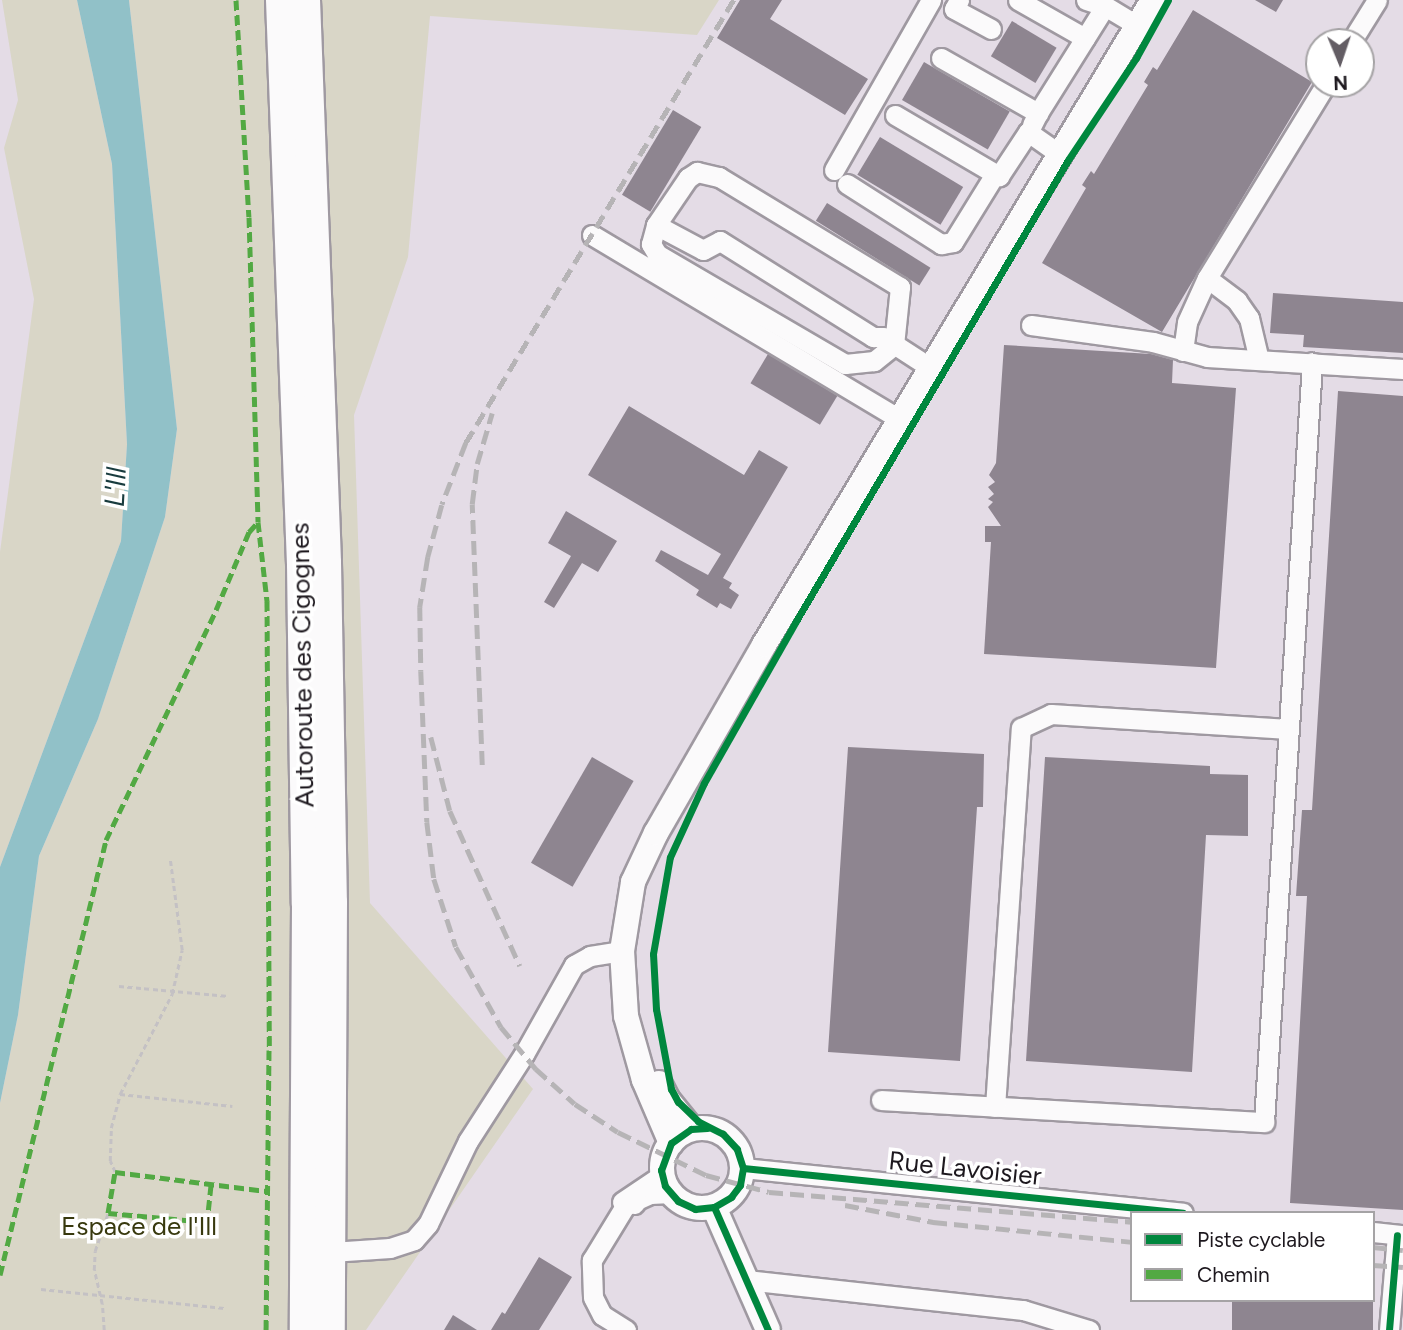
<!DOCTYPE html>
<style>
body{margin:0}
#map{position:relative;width:1403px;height:1330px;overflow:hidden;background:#e4dce6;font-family:Figtree,sans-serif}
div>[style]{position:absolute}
.green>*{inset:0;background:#d9d6c7}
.water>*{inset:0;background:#91c1c8}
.building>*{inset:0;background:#8e8590;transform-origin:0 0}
.path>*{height:2.5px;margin-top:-1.25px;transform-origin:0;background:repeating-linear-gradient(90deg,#c4c1c4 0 5px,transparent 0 8.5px)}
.roads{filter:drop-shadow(2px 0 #9f99a1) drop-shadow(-2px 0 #9f99a1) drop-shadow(0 2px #9f99a1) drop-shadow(0 -2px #9f99a1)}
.minor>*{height:19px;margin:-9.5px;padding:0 9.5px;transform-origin:9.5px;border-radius:9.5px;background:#fbfafb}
.major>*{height:24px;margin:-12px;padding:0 12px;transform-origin:12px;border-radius:12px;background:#fbfafb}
.major>.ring{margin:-12px;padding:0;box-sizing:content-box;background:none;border:24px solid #fbfafb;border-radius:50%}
.highway>*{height:30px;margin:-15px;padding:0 15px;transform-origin:15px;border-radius:15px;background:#fbfafb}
.rail>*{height:4.5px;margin-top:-2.25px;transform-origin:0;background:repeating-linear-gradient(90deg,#b6b4b6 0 14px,transparent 0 21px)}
.quiet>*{height:5px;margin-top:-2.5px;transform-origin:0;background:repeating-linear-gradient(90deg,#52a943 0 10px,transparent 0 15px)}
.cycleway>*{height:7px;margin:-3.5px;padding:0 3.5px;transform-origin:3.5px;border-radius:3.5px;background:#00873e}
span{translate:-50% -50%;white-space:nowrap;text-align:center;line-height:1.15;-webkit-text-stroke:7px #fff;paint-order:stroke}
.street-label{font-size:26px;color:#1d181e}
.park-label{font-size:26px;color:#38390e}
.water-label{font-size:28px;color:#183b3e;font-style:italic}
.legend{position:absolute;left:1130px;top:1211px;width:245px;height:91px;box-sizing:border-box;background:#fff;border:2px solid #a5a3a5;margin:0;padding:9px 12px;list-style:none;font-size:21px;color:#1d181e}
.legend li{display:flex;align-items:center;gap:14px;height:35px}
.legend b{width:35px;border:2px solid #a5a3a5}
.north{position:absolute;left:1305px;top:28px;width:70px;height:70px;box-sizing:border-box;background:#fff;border:2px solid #a5a3a5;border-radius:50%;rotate:178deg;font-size:19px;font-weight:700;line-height:28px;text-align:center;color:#1d181e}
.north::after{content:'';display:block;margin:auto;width:24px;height:32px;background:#635d64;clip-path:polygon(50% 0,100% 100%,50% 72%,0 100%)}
</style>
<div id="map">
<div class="green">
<div style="clip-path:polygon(2px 0,77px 0,112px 164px,127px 444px,121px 541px,0 867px,0 552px,34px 299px,4px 148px,18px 100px)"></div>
<div style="clip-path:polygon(129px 0,719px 0,697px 35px,430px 16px,408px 257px,354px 415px,370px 903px,533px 1089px,366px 1330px,0 1330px,0 1103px,18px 1015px,39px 856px,98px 719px,165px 517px,177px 429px)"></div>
</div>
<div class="water">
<div style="clip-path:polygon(77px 0,129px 0,177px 429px,165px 517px,98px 719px,39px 856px,18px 1015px,0 1103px,0 867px,121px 541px,127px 444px,112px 164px)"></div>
</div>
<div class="building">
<div style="clip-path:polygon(740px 0,782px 0,770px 19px,868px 79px,845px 115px,717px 38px)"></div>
<div style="clip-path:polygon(1255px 0,1283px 0,1276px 12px)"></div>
<div style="clip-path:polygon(1193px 10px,1312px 82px,1162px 332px,1042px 263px,1086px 188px,1082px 185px,1091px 171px,1094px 174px,1148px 85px,1144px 82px,1153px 67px,1157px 70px)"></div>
<div style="left:1012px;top:21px;width:52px;height:41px;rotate:31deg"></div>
<div style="left:924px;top:62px;width:99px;height:44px;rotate:30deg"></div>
<div style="left:673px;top:110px;width:33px;height:99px;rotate:31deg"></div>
<div style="left:880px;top:137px;width:97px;height:44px;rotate:31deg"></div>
<div style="left:827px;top:203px;width:122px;height:21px;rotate:32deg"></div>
<div style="clip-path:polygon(1273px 293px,1403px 302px,1403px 353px,1303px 347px,1304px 335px,1270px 333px)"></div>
<div style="clip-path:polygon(1004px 345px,1151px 354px,1173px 360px,1172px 383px,1236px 388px,1216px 668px,984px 654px,991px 542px,985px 542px,985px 526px,1001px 526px,988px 507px,993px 502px,988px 499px,994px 494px,988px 487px,995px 482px,989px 475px,996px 463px)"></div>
<div style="left:768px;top:354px;width:81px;height:34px;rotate:31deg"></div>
<div style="clip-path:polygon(1338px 391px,1403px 396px,1403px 1210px,1290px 1203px,1307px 896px,1296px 896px,1302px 810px,1312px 810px)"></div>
<div style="clip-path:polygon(629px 406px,744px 475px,759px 450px,788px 467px,723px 578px,732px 583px,729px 588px,739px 595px,731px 609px,720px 603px,717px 608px,696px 595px,699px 590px,655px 561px,661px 550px,708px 575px,721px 554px,588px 475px)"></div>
<div style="clip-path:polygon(566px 511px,617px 541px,598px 572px,582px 563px,554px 608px,544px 602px,571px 556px,548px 543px)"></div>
<div style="clip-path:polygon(848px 747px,984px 754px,983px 807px,977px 807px,960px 1061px,828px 1052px)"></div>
<div style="left:592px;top:757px;width:48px;height:122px;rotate:30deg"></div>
<div style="clip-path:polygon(1045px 757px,1210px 766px,1210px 774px,1248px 775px,1248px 836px,1206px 835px,1192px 1072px,1026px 1061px)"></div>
<div style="clip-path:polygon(539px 1257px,572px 1277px,539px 1330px,491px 1330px,502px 1312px,505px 1314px)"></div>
<div style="left:1232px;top:1300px;width:141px;height:30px"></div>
<div style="clip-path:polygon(453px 1315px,477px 1330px,444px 1330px)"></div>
</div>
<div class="path">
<div style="left:119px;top:986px;width:110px;rotate:5.2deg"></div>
<div style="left:120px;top:1094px;width:113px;rotate:6.1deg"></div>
<div style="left:115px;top:1172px;width:12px;rotate:-114deg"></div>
<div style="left:110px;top:1161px;width:33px;rotate:-88deg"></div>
<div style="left:111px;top:1128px;width:35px;rotate:-75deg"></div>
<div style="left:120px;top:1094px;width:113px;rotate:-62.5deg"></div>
<div style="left:172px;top:994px;width:45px;rotate:-77.2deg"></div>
<div style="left:182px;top:950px;width:92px;rotate:-97.5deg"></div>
<div style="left:41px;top:1289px;width:184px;rotate:5.9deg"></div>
<div style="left:104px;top:1330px;width:26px;rotate:-94deg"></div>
<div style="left:102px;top:1304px;width:35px;rotate:-103deg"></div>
<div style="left:94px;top:1270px;width:19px;rotate:-87deg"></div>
<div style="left:95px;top:1251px;width:40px;rotate:-71.1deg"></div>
</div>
<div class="roads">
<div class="minor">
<div style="left:959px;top:0;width:10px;rotate:119deg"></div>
<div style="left:954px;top:9px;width:42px;rotate:28.4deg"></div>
<div style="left:1018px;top:0;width:77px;rotate:29.6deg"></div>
<div style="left:1086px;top:0;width:20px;rotate:18deg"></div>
<div style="left:1351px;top:42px;width:49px;rotate:-58.2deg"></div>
<div style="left:941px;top:58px;width:112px;rotate:29.6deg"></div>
<div style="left:1038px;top:113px;width:13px;rotate:117deg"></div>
<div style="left:1038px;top:113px;width:126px;rotate:-57.9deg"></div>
<div style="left:1105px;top:6px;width:39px;rotate:31deg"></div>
<div style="left:895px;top:115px;width:121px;rotate:30.4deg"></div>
<div style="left:999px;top:176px;width:53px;rotate:-56.6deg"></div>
<div style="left:1028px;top:132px;width:39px;rotate:35deg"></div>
<div style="left:834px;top:170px;width:196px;rotate:-60.3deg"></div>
<div style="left:697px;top:172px;width:23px;rotate:13deg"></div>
<div style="left:719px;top:177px;width:212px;rotate:31.3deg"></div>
<div style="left:900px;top:287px;width:58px;rotate:95.9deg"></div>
<div style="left:894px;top:345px;width:26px;rotate:141deg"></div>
<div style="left:874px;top:361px;width:29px;rotate:174deg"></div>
<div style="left:845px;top:364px;width:218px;rotate:-149.7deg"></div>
<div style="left:657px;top:254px;width:12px;rotate:-121deg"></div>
<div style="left:651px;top:244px;width:20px;rotate:-75deg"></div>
<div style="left:656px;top:225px;width:57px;rotate:-55.8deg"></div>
<div style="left:688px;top:178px;width:11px;rotate:-34deg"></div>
<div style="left:847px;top:184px;width:112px;rotate:32.6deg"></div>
<div style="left:941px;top:244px;width:12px;rotate:-9deg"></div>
<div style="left:953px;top:242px;width:80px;rotate:-58.3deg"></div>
<div style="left:656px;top:225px;width:53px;rotate:28deg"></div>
<div style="left:703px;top:250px;width:19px;rotate:-28deg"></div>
<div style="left:720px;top:241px;width:181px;rotate:32.1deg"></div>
<div style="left:873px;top:337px;width:10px"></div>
<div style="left:883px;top:337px;width:57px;rotate:32.9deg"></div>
<div style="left:592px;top:235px;width:359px;rotate:30.9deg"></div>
<div style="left:1207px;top:278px;width:38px;rotate:37deg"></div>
<div style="left:1237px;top:301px;width:21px;rotate:55deg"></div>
<div style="left:1249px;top:318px;width:43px;rotate:76.6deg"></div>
<div style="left:1031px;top:325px;width:123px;rotate:7.9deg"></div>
<div style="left:1153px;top:342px;width:56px;rotate:15.5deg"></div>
<div style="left:1207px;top:357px;width:196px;rotate:3.5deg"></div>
<div style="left:1183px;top:351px;width:29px;rotate:-82deg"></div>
<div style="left:1187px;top:322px;width:48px;rotate:-65.6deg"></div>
<div style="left:1207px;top:278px;width:228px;rotate:-58.5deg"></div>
<div style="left:881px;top:1100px;width:384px;rotate:3.3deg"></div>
<div style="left:1264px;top:1122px;width:761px;rotate:-86.38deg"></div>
<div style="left:995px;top:1107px;width:380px;rotate:-86.1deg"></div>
<div style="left:1021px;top:728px;width:33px;rotate:-25deg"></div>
<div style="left:1051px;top:714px;width:238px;rotate:3.6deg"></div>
<div style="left:743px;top:1168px;width:442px;rotate:5.8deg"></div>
<div style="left:622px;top:1202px;width:48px;rotate:-34deg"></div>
<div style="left:634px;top:1204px;width:5px;rotate:-53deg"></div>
<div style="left:637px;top:1200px;width:14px;rotate:-25deg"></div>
<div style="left:650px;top:1194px;width:21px;rotate:-3deg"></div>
<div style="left:1373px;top:1232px;width:30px;rotate:6deg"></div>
<div style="left:331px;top:1252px;width:59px;rotate:-3.9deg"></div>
<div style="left:390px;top:1248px;width:25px;rotate:-18deg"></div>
<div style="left:414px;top:1240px;width:21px;rotate:-49deg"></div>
<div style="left:428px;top:1224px;width:92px;rotate:-64.3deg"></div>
<div style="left:468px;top:1141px;width:103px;rotate:-57.2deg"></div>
<div style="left:524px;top:1054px;width:102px;rotate:-60.7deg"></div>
<div style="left:574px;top:965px;width:18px;rotate:-29deg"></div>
<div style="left:590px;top:956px;width:32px;rotate:-9deg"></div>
<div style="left:746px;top:1280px;width:279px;rotate:6.2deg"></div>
<div style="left:1023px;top:1310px;width:69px;rotate:16.9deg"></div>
<div style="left:626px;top:1330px;width:28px;rotate:-148deg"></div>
<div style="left:602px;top:1315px;width:20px;rotate:-117deg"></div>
<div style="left:593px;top:1297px;width:37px;rotate:-92deg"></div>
<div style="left:592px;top:1260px;width:63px;rotate:-58.6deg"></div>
<div style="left:625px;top:1206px;width:13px;rotate:-27deg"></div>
<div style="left:1389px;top:1330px;width:95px;rotate:-85.2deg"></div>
</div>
<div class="major">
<div style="left:659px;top:1083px;width:18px;rotate:63deg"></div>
<div style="left:667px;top:1099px;width:38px;rotate:51deg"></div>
<div class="ring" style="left:662px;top:1128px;width:56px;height:56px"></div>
<div style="left:671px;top:1143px;width:69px;rotate:-113.2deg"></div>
<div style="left:644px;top:1080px;width:66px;rotate:-105.7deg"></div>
<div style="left:626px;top:1016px;width:65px;rotate:-93.5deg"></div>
<div style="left:622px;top:951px;width:70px;rotate:-80.9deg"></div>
<div style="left:633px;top:882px;width:54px;rotate:-64.9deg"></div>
<div style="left:656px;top:833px;width:217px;rotate:-60.1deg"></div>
<div style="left:764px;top:645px;width:753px;rotate:-58.91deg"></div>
<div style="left:714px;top:1207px;width:134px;rotate:66.3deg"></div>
</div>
<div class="highway">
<div style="left:281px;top:0;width:564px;rotate:87.87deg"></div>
<div style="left:302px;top:564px;width:340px;rotate:89.2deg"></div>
<div style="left:307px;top:904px;width:426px;rotate:90.3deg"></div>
<div style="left:305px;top:0;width:563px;rotate:87.86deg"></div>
<div style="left:326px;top:563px;width:339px;rotate:89deg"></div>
<div style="left:332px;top:902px;width:428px;rotate:90.3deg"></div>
</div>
</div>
<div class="rail">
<div style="left:734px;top:0;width:518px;rotate:121.17deg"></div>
<div style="left:466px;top:443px;width:66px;rotate:111.2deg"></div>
<div style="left:442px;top:505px;width:54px;rotate:105.1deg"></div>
<div style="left:428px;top:557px;width:51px;rotate:99.1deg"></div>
<div style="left:420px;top:607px;width:64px;rotate:89.1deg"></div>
<div style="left:421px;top:671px;width:151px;rotate:87.7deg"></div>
<div style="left:427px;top:822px;width:57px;rotate:83deg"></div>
<div style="left:434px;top:879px;width:71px;rotate:72.1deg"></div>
<div style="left:456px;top:947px;width:92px;rotate:60.6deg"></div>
<div style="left:501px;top:1027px;width:55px;rotate:50.2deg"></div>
<div style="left:536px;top:1069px;width:52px;rotate:41.9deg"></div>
<div style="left:575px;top:1104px;width:51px;rotate:33.1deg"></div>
<div style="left:618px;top:1132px;width:98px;rotate:26deg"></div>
<div style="left:706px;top:1175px;width:65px;rotate:15.1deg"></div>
<div style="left:769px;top:1192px;width:364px;rotate:4.7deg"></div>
<div style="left:431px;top:737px;width:76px;rotate:75.6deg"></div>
<div style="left:450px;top:811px;width:170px;rotate:65.7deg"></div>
<div style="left:482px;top:765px;width:261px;rotate:-92.2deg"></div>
<div style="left:472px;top:504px;width:40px;rotate:-82.9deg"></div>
<div style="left:477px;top:464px;width:53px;rotate:-73.6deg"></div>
<div style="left:845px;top:1205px;width:90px;rotate:10.9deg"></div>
<div style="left:933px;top:1222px;width:200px;rotate:5.7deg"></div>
<div style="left:1373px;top:1247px;width:30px;rotate:6deg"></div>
<div style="left:1373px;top:1265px;width:30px;rotate:4deg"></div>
</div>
<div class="quiet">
<div style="left:236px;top:0;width:217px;rotate:86.6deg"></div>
<div style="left:249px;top:217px;width:305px;rotate:88.3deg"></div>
<div style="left:258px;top:522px;width:80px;rotate:83.5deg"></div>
<div style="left:267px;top:601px;width:449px;rotate:89.7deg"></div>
<div style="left:269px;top:1050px;width:280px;rotate:90.6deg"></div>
<div style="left:211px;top:1185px;width:37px;rotate:96deg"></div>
<div style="left:207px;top:1222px;width:99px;rotate:-174.8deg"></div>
<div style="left:108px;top:1213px;width:42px;rotate:-80.3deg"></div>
<div style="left:115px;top:1172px;width:152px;rotate:7.2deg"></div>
<div style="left:0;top:1275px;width:448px;rotate:-76.3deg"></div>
<div style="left:106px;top:840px;width:255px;rotate:-64.4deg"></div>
<div style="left:216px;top:610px;width:85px;rotate:-67.1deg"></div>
<div style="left:249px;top:532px;width:13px;rotate:-48deg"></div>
</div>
<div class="cycleway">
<div style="left:707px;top:1128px;width:16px;rotate:176deg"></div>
<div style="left:691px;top:1129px;width:24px;rotate:145deg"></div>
<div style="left:671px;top:1143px;width:29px;rotate:110deg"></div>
<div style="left:661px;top:1170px;width:16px;rotate:76deg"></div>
<div style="left:665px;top:1186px;width:20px;rotate:49deg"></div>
<div style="left:678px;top:1201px;width:19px;rotate:25deg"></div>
<div style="left:695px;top:1209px;width:19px;rotate:-6deg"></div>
<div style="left:714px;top:1207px;width:20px;rotate:-30deg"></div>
<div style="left:731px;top:1197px;width:15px;rotate:-53deg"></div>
<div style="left:740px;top:1185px;width:17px;rotate:-80deg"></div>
<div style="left:743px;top:1168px;width:20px;rotate:-108deg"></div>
<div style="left:737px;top:1149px;width:21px;rotate:-133deg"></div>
<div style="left:723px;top:1134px;width:28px;rotate:-153deg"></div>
<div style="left:698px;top:1121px;width:28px;rotate:-136deg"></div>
<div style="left:678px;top:1102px;width:15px;rotate:-118deg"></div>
<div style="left:671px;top:1089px;width:81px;rotate:-100.6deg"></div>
<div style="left:656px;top:1009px;width:55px;rotate:-93.1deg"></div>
<div style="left:653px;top:954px;width:98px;rotate:-80.1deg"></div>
<div style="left:670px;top:857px;width:81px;rotate:-65.3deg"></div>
<div style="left:704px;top:783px;width:186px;rotate:-60.4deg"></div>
<div style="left:796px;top:621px;width:535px;rotate:-59.46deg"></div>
<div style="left:1068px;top:160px;width:123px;rotate:-56.3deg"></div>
<div style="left:1136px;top:58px;width:66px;rotate:-61.1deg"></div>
<div style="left:743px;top:1168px;width:442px;rotate:5.8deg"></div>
<div style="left:714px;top:1207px;width:134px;rotate:66.3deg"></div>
<div style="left:1389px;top:1330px;width:95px;rotate:-85.2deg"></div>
</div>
<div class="street-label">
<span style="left:303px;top:665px;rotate:-91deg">Autoroute des Cigognes</span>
<span style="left:965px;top:1169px;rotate:6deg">Rue Lavoisier</span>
</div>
<div class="park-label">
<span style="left:139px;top:1227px">Espace de l'Ill</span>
</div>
<div class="water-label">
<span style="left:115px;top:487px;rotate:-87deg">L'Ill</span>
</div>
<ul class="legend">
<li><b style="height:9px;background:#00873e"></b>Piste cyclable</li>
<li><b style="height:9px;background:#52a943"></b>Chemin</li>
</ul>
<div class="north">N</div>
</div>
